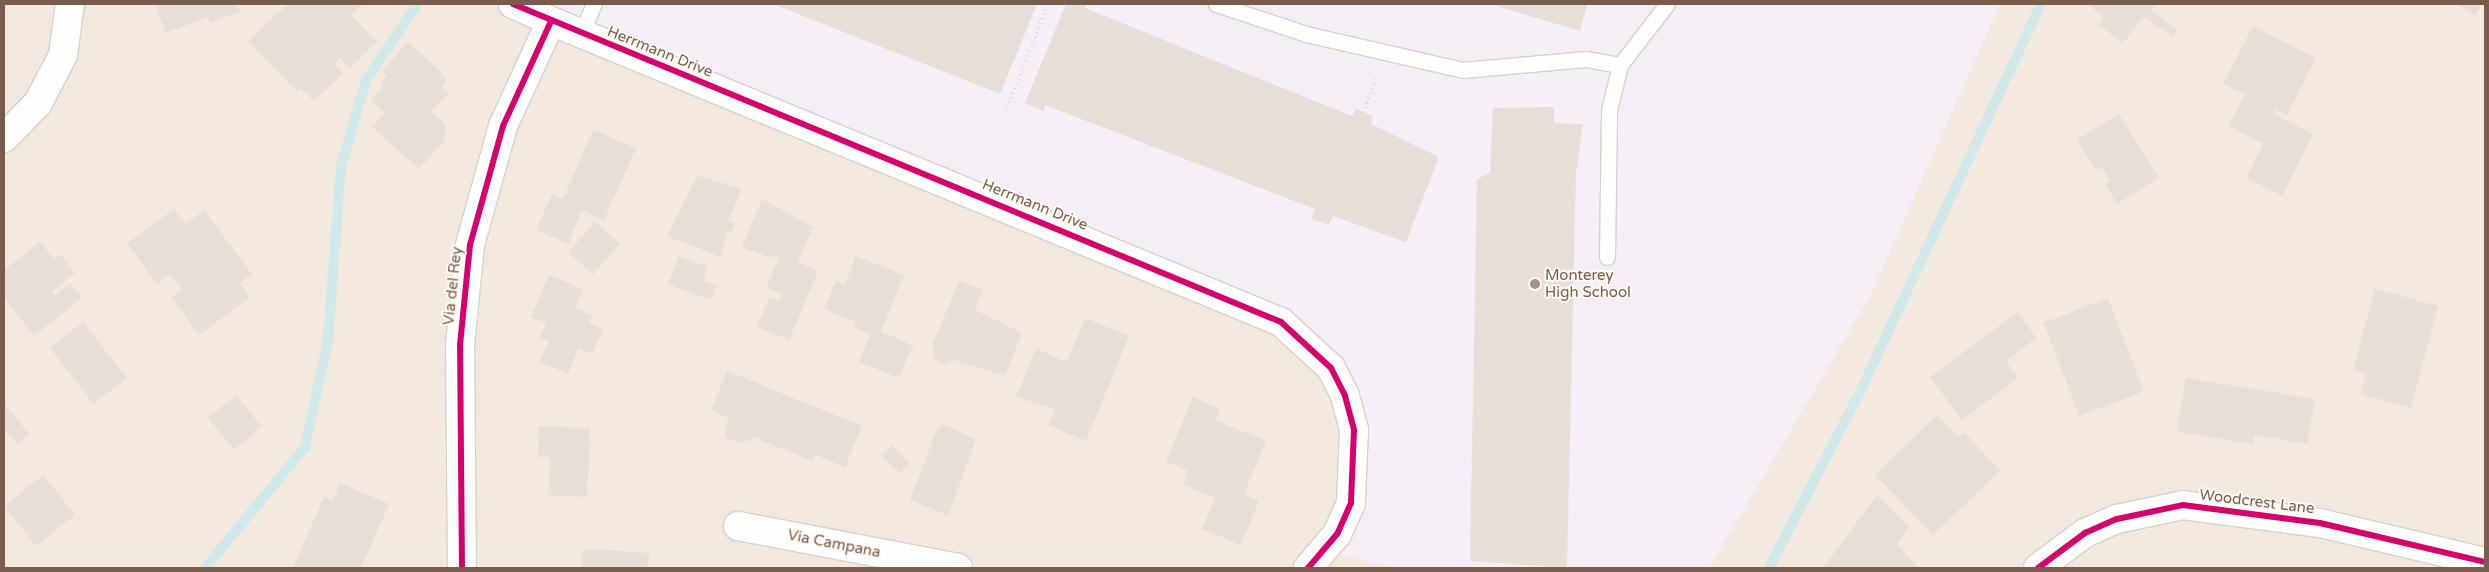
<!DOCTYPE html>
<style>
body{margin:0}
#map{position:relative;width:2489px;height:572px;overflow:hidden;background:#f9f5f0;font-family:"Varela Round",sans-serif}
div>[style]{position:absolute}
.residential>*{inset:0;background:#f2e8de;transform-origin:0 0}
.education>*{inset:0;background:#f6eef6}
.stream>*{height:10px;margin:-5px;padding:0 5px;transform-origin:5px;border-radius:5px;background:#d0e8ea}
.building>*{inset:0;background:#e6ded7;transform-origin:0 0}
.path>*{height:3px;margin-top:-1.5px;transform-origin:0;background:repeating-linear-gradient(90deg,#dcd5d0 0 1px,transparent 0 5px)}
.roads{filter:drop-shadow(1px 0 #d7d1cb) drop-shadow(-1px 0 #d7d1cb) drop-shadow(0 1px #d7d1cb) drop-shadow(0 -1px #d7d1cb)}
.service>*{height:15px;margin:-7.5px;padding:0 7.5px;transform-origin:7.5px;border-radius:7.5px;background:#fefefd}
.minor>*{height:28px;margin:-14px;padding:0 14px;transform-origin:14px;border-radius:14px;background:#fefefd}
.tertiary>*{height:28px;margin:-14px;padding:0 14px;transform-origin:14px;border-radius:14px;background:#fefefd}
.cycleway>*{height:6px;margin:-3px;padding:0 3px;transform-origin:3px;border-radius:3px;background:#d6006c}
.dots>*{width:14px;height:14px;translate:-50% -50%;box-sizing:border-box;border:2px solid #fffaf3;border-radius:50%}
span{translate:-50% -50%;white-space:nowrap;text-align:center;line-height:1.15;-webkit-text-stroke:4px #fffaf3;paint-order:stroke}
.street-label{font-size:15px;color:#7a5c4d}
.poi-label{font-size:15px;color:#7a5c4d}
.left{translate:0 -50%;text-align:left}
.frame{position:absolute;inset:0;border:5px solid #7a5c4d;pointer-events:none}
</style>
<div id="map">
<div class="residential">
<div style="left:4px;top:4px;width:2481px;height:564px"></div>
</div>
<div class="education">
<div style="clip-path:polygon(513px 4px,2000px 4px,1870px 296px,1709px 568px,1396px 568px,1324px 551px,1355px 454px,1311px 346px)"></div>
</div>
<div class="stream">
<div style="left:205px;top:568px;width:157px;rotate:-50.4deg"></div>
<div style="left:305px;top:447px;width:109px;rotate:-77.9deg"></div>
<div style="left:328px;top:340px;width:174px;rotate:-85.7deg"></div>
<div style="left:341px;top:166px;width:90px;rotate:-73.8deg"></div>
<div style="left:366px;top:80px;width:89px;rotate:-56deg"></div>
<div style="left:1769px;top:568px;width:198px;rotate:-62.7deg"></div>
<div style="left:1860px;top:392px;width:428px;rotate:-65deg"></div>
</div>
<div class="building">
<div style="clip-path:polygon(155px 4px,237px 4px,240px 12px,210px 23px,208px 17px,166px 33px)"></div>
<div style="clip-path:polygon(288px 4px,363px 4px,351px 15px,377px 42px,350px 69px,340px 58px,334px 64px,343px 73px,314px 101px,301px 88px,297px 92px,248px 41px)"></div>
<div style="clip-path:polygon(773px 4px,1037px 4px,1000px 94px)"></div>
<div style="clip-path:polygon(1066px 4px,1087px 4px,1085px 8px,1352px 116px,1356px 109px,1363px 112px,1373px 116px,1371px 124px,1439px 157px,1406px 242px,1333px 216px,1329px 225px,1311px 219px,1315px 209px,1045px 105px,1044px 111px,1025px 103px)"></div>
<div style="clip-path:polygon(1490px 4px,1587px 4px,1580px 31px)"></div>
<div style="clip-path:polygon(2088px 4px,2156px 4px,2151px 10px,2177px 30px,2172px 37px,2144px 16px,2123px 43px,2099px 25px,2104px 18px)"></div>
<div style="clip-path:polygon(2455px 4px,2481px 4px,2476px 15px)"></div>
<div style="clip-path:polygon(2253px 26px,2316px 58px,2287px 116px,2274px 109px,2273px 113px,2313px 134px,2282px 196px,2246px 178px,2263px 144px,2229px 126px,2245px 95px,2223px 84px)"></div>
<div style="clip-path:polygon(408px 42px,441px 72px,446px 81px,442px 87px,449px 93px,431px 112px,445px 124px,444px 142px,419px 169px,372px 127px,385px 113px,371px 101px,384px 86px,380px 83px,387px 75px,382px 71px)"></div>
<div style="clip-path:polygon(1554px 107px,1554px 123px,1583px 124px,1576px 173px,1567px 568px,1470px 561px,1477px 179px,1490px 173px,1493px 108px)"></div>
<div style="clip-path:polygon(2119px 114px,2159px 178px,2117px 204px,2105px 184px,2110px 181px,2102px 167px,2096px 171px,2077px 140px)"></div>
<div style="clip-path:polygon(593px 130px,636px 148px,604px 220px,582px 210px,568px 244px,536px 230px,552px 194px,563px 199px)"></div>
<div style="clip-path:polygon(697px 176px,742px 188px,728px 221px,735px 223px,731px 233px,727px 231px,721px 257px,667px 236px)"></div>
<div style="clip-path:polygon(762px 199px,813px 227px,798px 262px,818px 271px,789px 340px,757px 327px,769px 297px,779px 301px,783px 294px,767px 287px,779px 257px,774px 254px,772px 258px,742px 247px)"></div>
<div style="clip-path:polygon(174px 209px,186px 224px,204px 210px,252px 274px,240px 283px,250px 297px,199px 335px,171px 297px,182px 290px,170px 274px,157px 284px,127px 243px)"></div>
<div style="left:595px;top:222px;width:33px;height:41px;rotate:41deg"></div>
<div style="clip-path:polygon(40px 242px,54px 259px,60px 254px,75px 273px,52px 292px,55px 295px,70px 283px,82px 298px,34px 336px,4px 298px,4px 270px)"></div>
<div style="clip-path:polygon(679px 256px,708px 267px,703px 280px,716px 286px,711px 300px,668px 284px)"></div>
<div style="clip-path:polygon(856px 256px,904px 275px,881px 332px,913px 345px,899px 378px,859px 362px,871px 334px,854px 327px,856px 322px,824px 309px,836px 281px,845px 285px)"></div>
<div style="clip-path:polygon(549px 275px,583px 289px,575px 308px,592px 315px,589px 323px,603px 329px,592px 354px,578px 348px,568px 374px,540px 362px,549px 341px,540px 338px,546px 323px,531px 317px)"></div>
<div style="clip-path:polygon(959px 281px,983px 290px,975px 310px,1022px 333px,1005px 376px,954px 360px,944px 365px,934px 358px,932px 346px)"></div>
<div style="clip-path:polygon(2375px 289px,2438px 306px,2411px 408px,2361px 394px,2366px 374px,2353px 370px)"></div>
<div style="left:2108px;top:298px;width:100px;height:69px;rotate:69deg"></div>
<div style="clip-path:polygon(2018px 312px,2036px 338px,2006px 361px,2018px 378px,1962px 420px,1930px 377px)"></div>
<div style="clip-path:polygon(1085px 318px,1129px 336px,1086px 441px,1048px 425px,1055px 409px,1016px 397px,1036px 349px,1067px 362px)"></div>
<div style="left:83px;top:322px;width:71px;height:42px;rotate:52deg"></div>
<div style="clip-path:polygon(727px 371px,862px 426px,845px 467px,815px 455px,812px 461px,756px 438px,741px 443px,725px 437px,728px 418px,711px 410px)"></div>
<div style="clip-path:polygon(2186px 378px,2315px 399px,2307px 444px,2254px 435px,2253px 444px,2177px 432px)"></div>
<div style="left:236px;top:395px;width:41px;height:36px;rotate:51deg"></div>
<div style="clip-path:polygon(1193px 397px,1220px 409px,1215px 420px,1266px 441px,1244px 494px,1259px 500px,1241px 545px,1202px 529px,1215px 498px,1184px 485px,1189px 471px,1166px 462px)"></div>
<div style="clip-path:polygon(4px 403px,29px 434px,17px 444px,4px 430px)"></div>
<div style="clip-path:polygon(1937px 415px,1958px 437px,1964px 432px,2000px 470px,1933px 535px,1875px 475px)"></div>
<div style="clip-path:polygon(943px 424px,976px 440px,948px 515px,910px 500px,938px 427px)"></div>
<div style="clip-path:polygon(539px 426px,590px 428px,587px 497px,548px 495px,550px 457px,538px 457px)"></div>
<div style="left:892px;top:445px;width:25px;height:15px;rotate:45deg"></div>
<div style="left:43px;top:475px;width:51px;height:50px;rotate:51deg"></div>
<div style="clip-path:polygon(340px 483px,389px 504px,361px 568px,293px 568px,324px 497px,333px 501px)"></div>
<div style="clip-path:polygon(1877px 495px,1909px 526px,1897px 544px,1918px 568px,1823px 568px)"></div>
<div style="clip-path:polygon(583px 549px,649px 553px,648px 568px,582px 568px)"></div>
</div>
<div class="path">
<div style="left:1007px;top:107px;width:111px;rotate:-68.3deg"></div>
<div style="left:1363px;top:112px;width:40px;rotate:-69deg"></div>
</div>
<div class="roads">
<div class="service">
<div style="left:1216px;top:4px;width:95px;rotate:18.4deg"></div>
<div style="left:1306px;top:34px;width:161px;rotate:12.9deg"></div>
<div style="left:1463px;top:70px;width:123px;rotate:-5.1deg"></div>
<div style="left:1586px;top:59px;width:35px;rotate:10deg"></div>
<div style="left:1620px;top:65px;width:77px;rotate:-52.4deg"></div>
<div style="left:581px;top:33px;width:32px;rotate:-66deg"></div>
<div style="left:1607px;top:257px;width:147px;rotate:-89.2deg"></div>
<div style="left:1609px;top:110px;width:46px;rotate:-76.3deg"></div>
</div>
<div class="minor">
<div style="left:551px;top:21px;width:790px;rotate:22.41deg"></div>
<div style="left:1281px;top:322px;width:68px;rotate:42.6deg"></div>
<div style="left:1331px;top:368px;width:31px;rotate:63deg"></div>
<div style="left:1345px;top:396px;width:35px;rotate:75deg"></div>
<div style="left:1354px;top:430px;width:73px;rotate:92.4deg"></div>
<div style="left:1351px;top:503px;width:34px;rotate:114deg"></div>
<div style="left:1337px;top:534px;width:45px;rotate:130.5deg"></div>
<div style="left:4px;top:138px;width:49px;rotate:-45.8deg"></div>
<div style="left:38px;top:103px;width:54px;rotate:-62.5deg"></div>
<div style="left:63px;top:55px;width:51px;rotate:-82.2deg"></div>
<div style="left:738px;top:526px;width:224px;rotate:10.8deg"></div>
<div style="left:2038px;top:568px;width:59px;rotate:-36.7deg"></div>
<div style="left:2085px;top:533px;width:35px;rotate:-24deg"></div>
<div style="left:2117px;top:519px;width:67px;rotate:-12deg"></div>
<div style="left:2183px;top:505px;width:138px;rotate:7.5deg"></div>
<div style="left:2320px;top:523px;width:170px;rotate:13.3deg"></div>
</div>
<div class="tertiary">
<div style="left:462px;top:568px;width:223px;rotate:-90.5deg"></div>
<div style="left:460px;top:345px;width:100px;rotate:-84.3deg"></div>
<div style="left:470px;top:245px;width:123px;rotate:-74.5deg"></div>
<div style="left:503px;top:126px;width:115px;rotate:-65.4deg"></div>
<div style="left:551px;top:21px;width:42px;rotate:-155.9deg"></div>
</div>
</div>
<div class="cycleway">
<div style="left:513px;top:4px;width:831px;rotate:22.49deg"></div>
<div style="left:1281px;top:322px;width:68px;rotate:42.6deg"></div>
<div style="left:1331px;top:368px;width:31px;rotate:63deg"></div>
<div style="left:1345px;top:396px;width:35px;rotate:75deg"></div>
<div style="left:1354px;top:430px;width:73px;rotate:92.4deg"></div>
<div style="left:1351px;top:503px;width:34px;rotate:114deg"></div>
<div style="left:1337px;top:534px;width:45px;rotate:130.5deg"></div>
<div style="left:462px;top:568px;width:223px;rotate:-90.5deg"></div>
<div style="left:460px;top:345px;width:100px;rotate:-84.3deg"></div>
<div style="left:470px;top:245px;width:123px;rotate:-74.5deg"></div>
<div style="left:503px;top:126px;width:115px;rotate:-65.4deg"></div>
<div style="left:2038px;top:568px;width:59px;rotate:-36.7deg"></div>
<div style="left:2085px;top:533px;width:35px;rotate:-24deg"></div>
<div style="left:2117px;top:519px;width:67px;rotate:-12deg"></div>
<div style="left:2183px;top:505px;width:138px;rotate:7.5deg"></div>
<div style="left:2320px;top:523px;width:170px;rotate:13.3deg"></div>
</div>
<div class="dots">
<div style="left:1535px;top:284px;background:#a69286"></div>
</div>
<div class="street-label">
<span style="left:660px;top:52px;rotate:22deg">Herrmann Drive</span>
<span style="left:1035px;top:205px;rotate:22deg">Herrmann Drive</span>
<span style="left:453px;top:286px;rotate:-84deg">Via del Rey</span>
<span style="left:2257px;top:502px;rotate:7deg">Woodcrest Lane</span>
<span style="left:834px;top:544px;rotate:11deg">Via Campana</span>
</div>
<div class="poi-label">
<span class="left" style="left:1545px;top:284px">Monterey<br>High School</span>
</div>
<div class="frame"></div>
</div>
